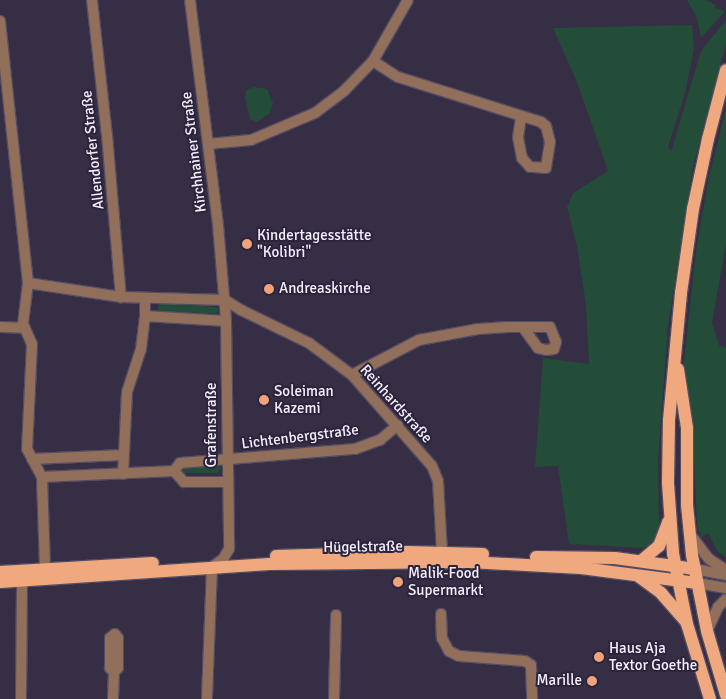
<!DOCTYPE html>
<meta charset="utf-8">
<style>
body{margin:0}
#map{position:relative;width:726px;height:699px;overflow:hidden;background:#362e45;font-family:Signika,sans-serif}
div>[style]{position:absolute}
.green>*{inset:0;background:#234d39}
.roads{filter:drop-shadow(1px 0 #544d63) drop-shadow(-1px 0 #544d63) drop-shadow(0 1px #544d63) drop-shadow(0 -1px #544d63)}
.street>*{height:10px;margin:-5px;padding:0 5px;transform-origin:5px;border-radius:5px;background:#926f5b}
.primary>*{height:12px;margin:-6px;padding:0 6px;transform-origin:6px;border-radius:6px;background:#f0a97f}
.dots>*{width:14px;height:14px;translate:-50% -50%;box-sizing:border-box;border:2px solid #2c243a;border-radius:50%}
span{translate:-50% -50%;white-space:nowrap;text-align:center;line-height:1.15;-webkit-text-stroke:4px #2c243a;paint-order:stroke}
.street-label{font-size:15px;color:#f3eefe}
.poi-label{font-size:15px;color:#f3eefe}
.left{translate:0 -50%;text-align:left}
.right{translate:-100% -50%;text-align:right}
</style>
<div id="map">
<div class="green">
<div style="clip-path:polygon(687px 0,706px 0,716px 5px,715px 8px,725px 11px,701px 38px,697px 18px)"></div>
<div style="clip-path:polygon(726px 20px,726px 43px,693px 167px,668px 325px,658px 460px,659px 525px,657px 537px,653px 545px,642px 548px,569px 544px,558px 466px,535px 467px,543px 358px,589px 364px,586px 305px,577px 246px,567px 207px,573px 193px,608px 171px,577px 82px,553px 28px,692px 25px,694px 49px,685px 93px,668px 147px,671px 152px,701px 51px)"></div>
<div style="clip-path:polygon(254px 87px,267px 89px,273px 103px,269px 114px,257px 122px,250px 119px,245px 98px,246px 90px)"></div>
<div style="clip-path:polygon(726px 108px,726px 243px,712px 323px,719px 345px,726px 348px,726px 557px,718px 552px,708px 533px,701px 538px,697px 525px,693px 435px,685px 390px,684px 361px,696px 252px,708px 181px)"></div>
<div style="clip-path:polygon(160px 303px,216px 307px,219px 310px,216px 314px,160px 311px,157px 308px)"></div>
<div style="clip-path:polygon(217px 465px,221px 469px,217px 473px,180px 473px,180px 468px,183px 466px)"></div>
</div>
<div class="roads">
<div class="street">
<div style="left:92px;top:0;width:136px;rotate:83.7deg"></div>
<div style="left:107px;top:135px;width:163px;rotate:85.1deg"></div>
<div style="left:190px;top:0;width:227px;rotate:82.9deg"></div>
<div style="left:218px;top:225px;width:96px;rotate:85.2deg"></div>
<div style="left:226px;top:321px;width:228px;rotate:89.2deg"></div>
<div style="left:229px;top:549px;width:12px;rotate:121deg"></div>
<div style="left:223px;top:559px;width:14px;rotate:144deg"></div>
<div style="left:212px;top:567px;width:132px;rotate:92.2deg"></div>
<div style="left:0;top:21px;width:263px;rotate:83.9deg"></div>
<div style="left:28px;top:283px;width:41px;rotate:97deg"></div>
<div style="left:23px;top:324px;width:22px;rotate:66deg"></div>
<div style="left:32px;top:344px;width:105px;rotate:92.7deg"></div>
<div style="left:27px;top:449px;width:32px;rotate:62deg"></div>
<div style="left:42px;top:477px;width:91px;rotate:88.1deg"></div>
<div style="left:373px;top:61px;width:30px;rotate:33deg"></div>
<div style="left:398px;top:77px;width:150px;rotate:17.5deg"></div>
<div style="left:541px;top:122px;width:6px;rotate:39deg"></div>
<div style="left:546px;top:126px;width:16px;rotate:76deg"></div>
<div style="left:550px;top:142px;width:26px;rotate:99deg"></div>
<div style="left:546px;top:168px;width:16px;rotate:-176deg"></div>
<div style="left:530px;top:167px;width:12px;rotate:-132deg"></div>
<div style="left:522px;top:158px;width:21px;rotate:-101deg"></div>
<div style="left:518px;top:137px;width:20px;rotate:-81deg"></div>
<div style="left:208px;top:144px;width:43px;rotate:-5.3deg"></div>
<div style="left:251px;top:140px;width:69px;rotate:-22.9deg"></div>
<div style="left:315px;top:113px;width:36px;rotate:-37deg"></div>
<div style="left:344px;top:91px;width:42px;rotate:-46deg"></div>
<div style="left:373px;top:61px;width:70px;rotate:-60.2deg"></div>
<div style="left:28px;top:283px;width:94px;rotate:8.6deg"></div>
<div style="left:121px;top:297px;width:104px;rotate:1.7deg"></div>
<div style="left:225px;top:300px;width:19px;rotate:32deg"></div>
<div style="left:241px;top:310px;width:76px;rotate:25.9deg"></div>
<div style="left:309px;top:343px;width:54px;rotate:36.7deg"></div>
<div style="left:352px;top:375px;width:121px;rotate:48.7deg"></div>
<div style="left:432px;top:466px;width:16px;rotate:68deg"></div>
<div style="left:438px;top:481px;width:72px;rotate:86.8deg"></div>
<div style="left:145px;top:298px;width:18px;rotate:90deg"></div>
<div style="left:145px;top:316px;width:81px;rotate:3.5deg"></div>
<div style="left:0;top:327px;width:25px;rotate:2deg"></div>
<div style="left:352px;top:375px;width:76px;rotate:-27.6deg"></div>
<div style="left:419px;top:340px;width:60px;rotate:-10.6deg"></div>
<div style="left:478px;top:329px;width:30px;rotate:-4deg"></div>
<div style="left:508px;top:327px;width:42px"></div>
<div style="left:550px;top:327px;width:16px;rotate:68deg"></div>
<div style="left:556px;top:342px;width:7px;rotate:106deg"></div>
<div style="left:554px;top:349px;width:8px;rotate:173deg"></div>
<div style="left:546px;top:350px;width:8px;rotate:-166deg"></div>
<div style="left:538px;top:348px;width:26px;rotate:-126deg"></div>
<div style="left:32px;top:459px;width:91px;rotate:-2.5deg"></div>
<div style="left:174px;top:471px;width:10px;rotate:-53deg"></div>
<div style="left:180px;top:463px;width:176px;rotate:-4.6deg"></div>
<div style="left:355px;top:449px;width:27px;rotate:-20deg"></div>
<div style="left:380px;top:440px;width:23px;rotate:-40deg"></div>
<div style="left:123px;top:474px;width:82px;rotate:-87.2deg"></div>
<div style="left:127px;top:392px;width:45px;rotate:-72deg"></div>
<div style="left:141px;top:349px;width:33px;rotate:-83deg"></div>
<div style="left:42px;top:477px;width:132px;rotate:-2.6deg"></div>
<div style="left:174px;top:471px;width:15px;rotate:48deg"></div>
<div style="left:184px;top:482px;width:43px"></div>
<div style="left:690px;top:534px;width:31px;rotate:53deg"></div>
<div style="left:709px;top:559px;width:20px;rotate:33deg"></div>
<div style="left:695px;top:569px;width:32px;rotate:11deg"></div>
<div style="left:697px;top:583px;width:29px;rotate:10deg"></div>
<div style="left:441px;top:614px;width:24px;rotate:88deg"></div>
<div style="left:442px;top:638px;width:15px;rotate:62deg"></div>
<div style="left:449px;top:651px;width:11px;rotate:27deg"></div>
<div style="left:459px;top:656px;width:66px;rotate:4.3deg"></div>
<div style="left:525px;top:661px;width:7px;rotate:34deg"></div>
<div style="left:531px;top:665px;width:34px;rotate:88deg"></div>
<div style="left:707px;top:631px;width:26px;rotate:-65deg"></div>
<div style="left:718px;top:607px;width:11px;rotate:-45deg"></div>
<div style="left:115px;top:634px;width:5px;rotate:53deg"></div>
<div style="left:118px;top:638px;width:30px;rotate:90deg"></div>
<div style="left:118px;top:668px;width:6px;rotate:135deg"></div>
<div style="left:114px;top:672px;width:6px;rotate:-135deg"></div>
<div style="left:110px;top:668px;width:30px;rotate:-90deg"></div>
<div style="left:110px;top:638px;width:6px;rotate:-39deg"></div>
<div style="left:21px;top:699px;width:124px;rotate:-89.5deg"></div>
<div style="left:113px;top:699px;width:27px;rotate:-88deg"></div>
<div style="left:334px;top:699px;width:84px;rotate:-88.6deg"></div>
</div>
<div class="primary">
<div style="left:678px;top:369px;width:60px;rotate:81.3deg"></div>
<div style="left:687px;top:428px;width:77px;rotate:90deg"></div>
<div style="left:687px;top:505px;width:50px;rotate:84.3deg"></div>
<div style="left:692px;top:555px;width:77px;rotate:78.8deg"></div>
<div style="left:707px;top:631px;width:67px;rotate:73.5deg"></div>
<div style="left:276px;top:556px;width:131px;rotate:-1.7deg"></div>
<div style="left:407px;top:552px;width:76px;rotate:1.5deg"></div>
<div style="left:536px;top:557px;width:79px;rotate:0.7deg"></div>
<div style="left:615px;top:558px;width:81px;rotate:7.8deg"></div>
<div style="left:641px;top:561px;width:23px;rotate:-40deg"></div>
<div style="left:659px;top:546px;width:26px;rotate:-69deg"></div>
<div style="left:0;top:572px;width:153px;rotate:-3.4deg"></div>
<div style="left:638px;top:576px;width:29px;rotate:36deg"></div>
<div style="left:661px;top:593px;width:37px;rotate:49deg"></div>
<div style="left:0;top:582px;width:270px;rotate:-3.8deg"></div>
<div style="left:269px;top:564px;width:201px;rotate:-0.6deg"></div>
<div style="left:470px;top:562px;width:111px;rotate:3.1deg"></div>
<div style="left:581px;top:568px;width:117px;rotate:7.4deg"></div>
<div style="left:710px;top:699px;width:78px;rotate:-107deg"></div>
<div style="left:687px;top:624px;width:72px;rotate:-101.2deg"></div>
<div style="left:673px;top:553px;width:70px;rotate:-94.1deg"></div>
<div style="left:668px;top:483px;width:63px;rotate:-89.1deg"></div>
<div style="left:669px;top:420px;width:128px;rotate:-84.6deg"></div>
<div style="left:681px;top:293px;width:85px;rotate:-81.9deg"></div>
<div style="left:693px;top:209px;width:72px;rotate:-77.9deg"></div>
<div style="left:708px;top:139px;width:71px;rotate:-75.4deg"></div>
</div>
</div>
<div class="dots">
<div style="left:247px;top:244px;background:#f0a27a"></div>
<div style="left:269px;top:289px;background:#f0a27a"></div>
<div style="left:264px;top:400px;background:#f0a27a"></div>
<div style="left:398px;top:582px;background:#f0a27a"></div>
<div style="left:599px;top:657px;background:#f0a27a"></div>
<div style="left:592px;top:681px;background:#f0a27a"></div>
</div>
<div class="street-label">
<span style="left:93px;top:150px;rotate:-96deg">Allendorfer Straße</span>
<span style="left:194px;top:152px;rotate:-97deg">Kirchhainer Straße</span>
<span style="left:396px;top:404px;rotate:48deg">Reinhardstraße</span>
<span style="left:212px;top:425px;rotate:-90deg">Grafenstraße</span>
<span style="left:300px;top:437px;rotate:-7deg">Lichtenbergstraße</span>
<span style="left:363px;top:547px;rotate:-1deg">Hügelstraße</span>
</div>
<div class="poi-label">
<span class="left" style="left:257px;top:244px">Kindertagesstätte<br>"Kolibri"</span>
<span class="left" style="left:279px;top:289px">Andreaskirche</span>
<span class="left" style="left:274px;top:400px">Soleiman<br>Kazemi</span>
<span class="left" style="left:408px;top:582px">Malik-Food<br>Supermarkt</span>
<span class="left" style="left:609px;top:657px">Haus Aja<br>Textor Goethe</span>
<span class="right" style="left:582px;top:681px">Marille</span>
</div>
</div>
